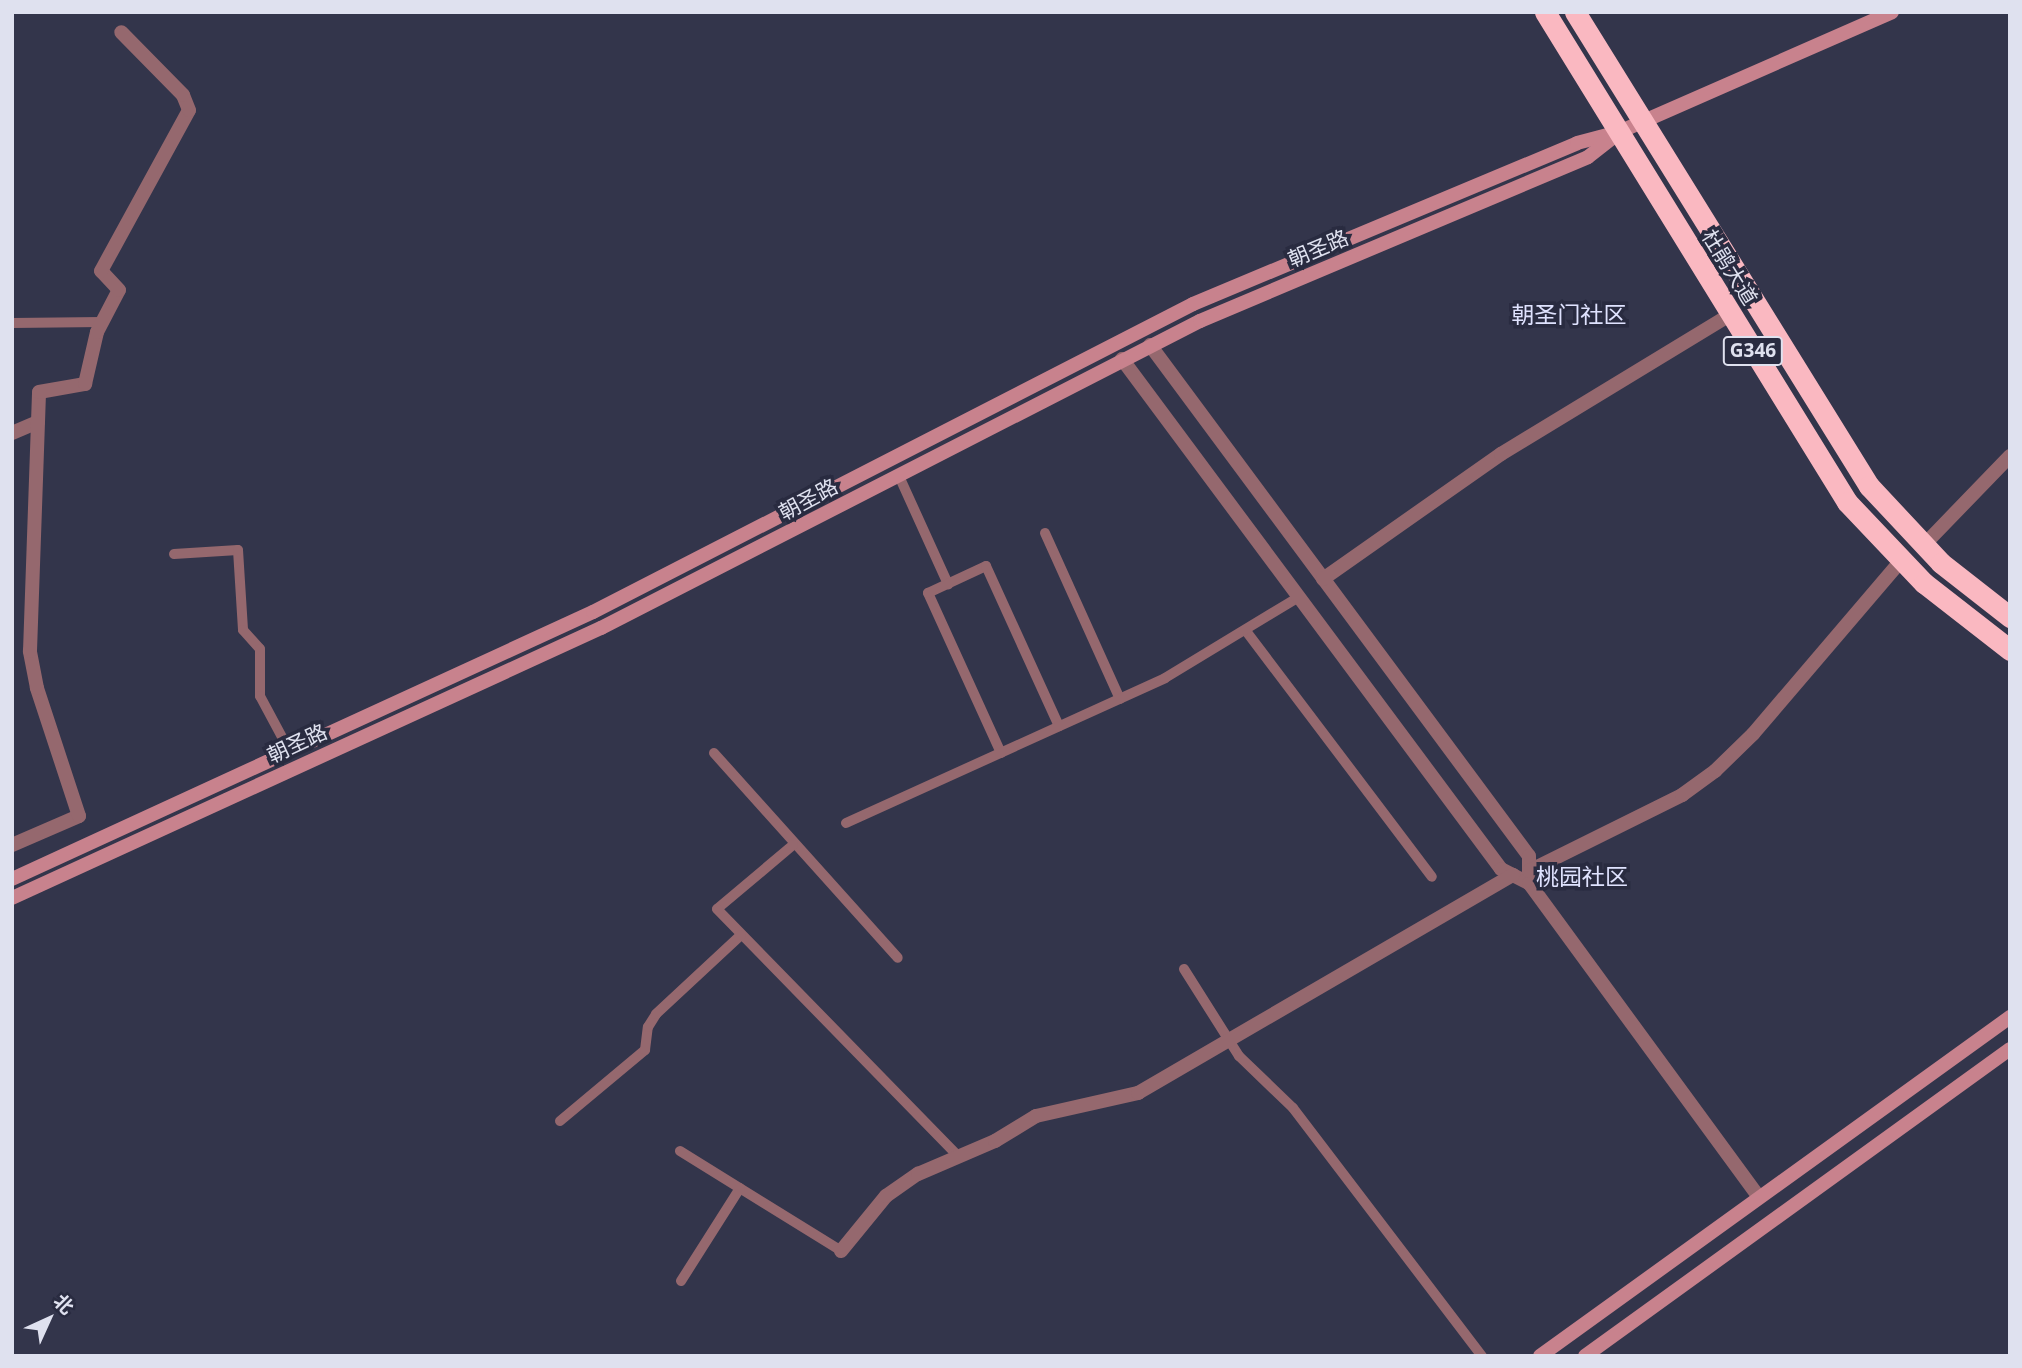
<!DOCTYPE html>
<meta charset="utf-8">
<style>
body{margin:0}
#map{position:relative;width:2022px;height:1368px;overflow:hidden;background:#33354b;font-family:"Open Sans","Noto Sans SC",sans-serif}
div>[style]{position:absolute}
.lane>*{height:10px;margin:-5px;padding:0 5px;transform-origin:5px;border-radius:5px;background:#95686e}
.street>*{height:14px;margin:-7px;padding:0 7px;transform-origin:7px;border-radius:7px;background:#95686e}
.secondary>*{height:14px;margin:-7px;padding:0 7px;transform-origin:7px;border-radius:7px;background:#c8828d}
.highway>*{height:21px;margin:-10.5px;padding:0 10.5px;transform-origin:10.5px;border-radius:10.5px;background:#fab8c1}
span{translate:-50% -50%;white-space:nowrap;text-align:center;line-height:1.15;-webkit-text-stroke:7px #292b40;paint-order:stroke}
.shield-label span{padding:2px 5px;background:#292b40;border:2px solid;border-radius:5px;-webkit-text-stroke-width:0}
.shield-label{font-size:19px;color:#dfe1ef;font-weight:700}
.street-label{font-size:21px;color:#dfe1ef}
.neighbourhood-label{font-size:23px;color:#dfe2fe}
.frame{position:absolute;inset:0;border:14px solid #dfe1ef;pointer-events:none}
.north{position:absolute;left:14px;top:1284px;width:70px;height:70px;-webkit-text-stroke:5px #292b40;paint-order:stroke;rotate:45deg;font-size:19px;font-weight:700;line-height:28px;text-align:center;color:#dfe1ef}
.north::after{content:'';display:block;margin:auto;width:24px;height:32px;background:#dfe1ef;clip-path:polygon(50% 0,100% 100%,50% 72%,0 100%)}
</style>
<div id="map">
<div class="lane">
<div style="left:12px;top:323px;width:90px;rotate:-0.6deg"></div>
<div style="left:899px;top:476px;width:119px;rotate:65.6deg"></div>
<div style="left:1045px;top:533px;width:182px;rotate:65.7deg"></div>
<div style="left:174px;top:554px;width:64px;rotate:-3.6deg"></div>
<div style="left:238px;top:550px;width:80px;rotate:86.4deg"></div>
<div style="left:243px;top:630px;width:25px;rotate:48deg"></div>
<div style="left:260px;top:649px;width:47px;rotate:90deg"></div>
<div style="left:260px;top:696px;width:61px;rotate:61.8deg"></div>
<div style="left:1246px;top:631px;width:308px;rotate:52.9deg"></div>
<div style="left:714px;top:753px;width:275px;rotate:48.1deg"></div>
<div style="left:1001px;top:753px;width:176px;rotate:-114.5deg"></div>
<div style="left:928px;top:593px;width:64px;rotate:-25deg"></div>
<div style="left:986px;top:566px;width:176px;rotate:65.5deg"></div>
<div style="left:846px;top:823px;width:350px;rotate:-24.4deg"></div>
<div style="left:1165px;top:678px;width:157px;rotate:-31.2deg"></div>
<div style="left:793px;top:845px;width:99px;rotate:139.9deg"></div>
<div style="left:717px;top:909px;width:342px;rotate:45.7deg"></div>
<div style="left:1184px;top:969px;width:103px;rotate:57.7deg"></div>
<div style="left:1239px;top:1056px;width:75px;rotate:43.9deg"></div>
<div style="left:1293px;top:1108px;width:312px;rotate:52.7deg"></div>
<div style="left:560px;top:1121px;width:111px;rotate:-39.9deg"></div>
<div style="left:645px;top:1050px;width:23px;rotate:-83deg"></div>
<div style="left:648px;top:1027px;width:15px;rotate:-58deg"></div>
<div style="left:656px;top:1014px;width:116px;rotate:-42.9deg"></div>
<div style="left:680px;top:1151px;width:190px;rotate:31.8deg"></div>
<div style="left:681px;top:1281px;width:110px;rotate:-57.6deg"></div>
</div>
<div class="street">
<div style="left:1150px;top:345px;width:636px;rotate:53.44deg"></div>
<div style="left:1529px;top:856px;width:27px;rotate:90deg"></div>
<div style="left:1122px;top:359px;width:635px;rotate:53.38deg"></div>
<div style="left:1501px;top:869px;width:31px;rotate:27deg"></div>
<div style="left:1529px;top:883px;width:389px;rotate:53.8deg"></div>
<div style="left:12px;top:433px;width:28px;rotate:-23deg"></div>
<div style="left:1923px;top:546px;width:125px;rotate:-46deg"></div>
<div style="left:1323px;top:579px;width:218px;rotate:-35.1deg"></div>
<div style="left:1501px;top:454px;width:269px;rotate:-31.3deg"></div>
<div style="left:12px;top:845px;width:73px;rotate:-23.4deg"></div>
<div style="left:79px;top:816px;width:135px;rotate:-108.2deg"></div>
<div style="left:37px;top:688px;width:38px;rotate:-101deg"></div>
<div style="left:30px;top:651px;width:259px;rotate:-88deg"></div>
<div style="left:39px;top:392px;width:47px;rotate:-9.9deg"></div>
<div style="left:85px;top:384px;width:53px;rotate:-77deg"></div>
<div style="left:97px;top:332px;width:47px;rotate:-62.4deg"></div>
<div style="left:119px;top:290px;width:26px;rotate:-133deg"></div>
<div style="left:101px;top:271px;width:183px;rotate:-61.3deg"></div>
<div style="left:189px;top:110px;width:16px;rotate:-112deg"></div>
<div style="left:183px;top:95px;width:88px;rotate:-134.5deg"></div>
<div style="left:1529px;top:871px;width:171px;rotate:-26.4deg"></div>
<div style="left:1682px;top:795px;width:41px;rotate:-36deg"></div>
<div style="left:1715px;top:771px;width:53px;rotate:-44.2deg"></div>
<div style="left:1753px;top:734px;width:228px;rotate:-49.5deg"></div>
<div style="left:841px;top:1251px;width:71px;rotate:-50.7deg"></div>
<div style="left:886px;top:1196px;width:39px;rotate:-35deg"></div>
<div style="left:918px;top:1174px;width:84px;rotate:-23.2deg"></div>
<div style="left:995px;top:1141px;width:48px;rotate:-31.4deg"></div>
<div style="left:1036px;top:1116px;width:105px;rotate:-12.7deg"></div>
<div style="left:1138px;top:1093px;width:434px;rotate:-30.2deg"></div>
</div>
<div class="secondary">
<div style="left:12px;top:879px;width:639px;rotate:-24.68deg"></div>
<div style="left:593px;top:612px;width:674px;rotate:-27.17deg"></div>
<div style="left:1193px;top:304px;width:416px;rotate:-22.7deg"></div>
<div style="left:1577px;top:143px;width:43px;rotate:-14.7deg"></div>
<div style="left:1619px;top:132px;width:298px;rotate:-23.7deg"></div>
<div style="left:12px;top:898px;width:648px;rotate:-24.63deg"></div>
<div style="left:601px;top:628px;width:673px;rotate:-27.14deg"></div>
<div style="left:1200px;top:321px;width:421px;rotate:-22.9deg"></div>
<div style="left:1588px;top:157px;width:34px;rotate:-38deg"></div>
<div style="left:1540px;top:1356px;width:580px;rotate:-35.8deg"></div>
<div style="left:1585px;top:1356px;width:524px;rotate:-35.84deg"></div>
</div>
<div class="highway">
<div style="left:1545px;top:12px;width:576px;rotate:58.35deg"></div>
<div style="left:1847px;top:502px;width:112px;rotate:46.5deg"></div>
<div style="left:1924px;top:583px;width:109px;rotate:37.9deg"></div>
<div style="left:1575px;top:12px;width:558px;rotate:58.19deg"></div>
<div style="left:1869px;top:486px;width:105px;rotate:46.9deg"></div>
<div style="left:1941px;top:563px;width:88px;rotate:38deg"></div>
</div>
<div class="shield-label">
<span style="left:1753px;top:351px">G346</span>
</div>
<div class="street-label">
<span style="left:1318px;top:248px;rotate:-23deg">朝圣路</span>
<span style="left:1730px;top:267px;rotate:58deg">杜鹃大道</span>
<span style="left:808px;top:499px;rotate:-28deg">朝圣路</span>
<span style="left:297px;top:743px;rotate:-25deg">朝圣路</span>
</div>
<div class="neighbourhood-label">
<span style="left:1569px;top:314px">朝圣门社区</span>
<span style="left:1582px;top:876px">桃园社区</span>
</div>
<div class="frame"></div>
<div class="north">北</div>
</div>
